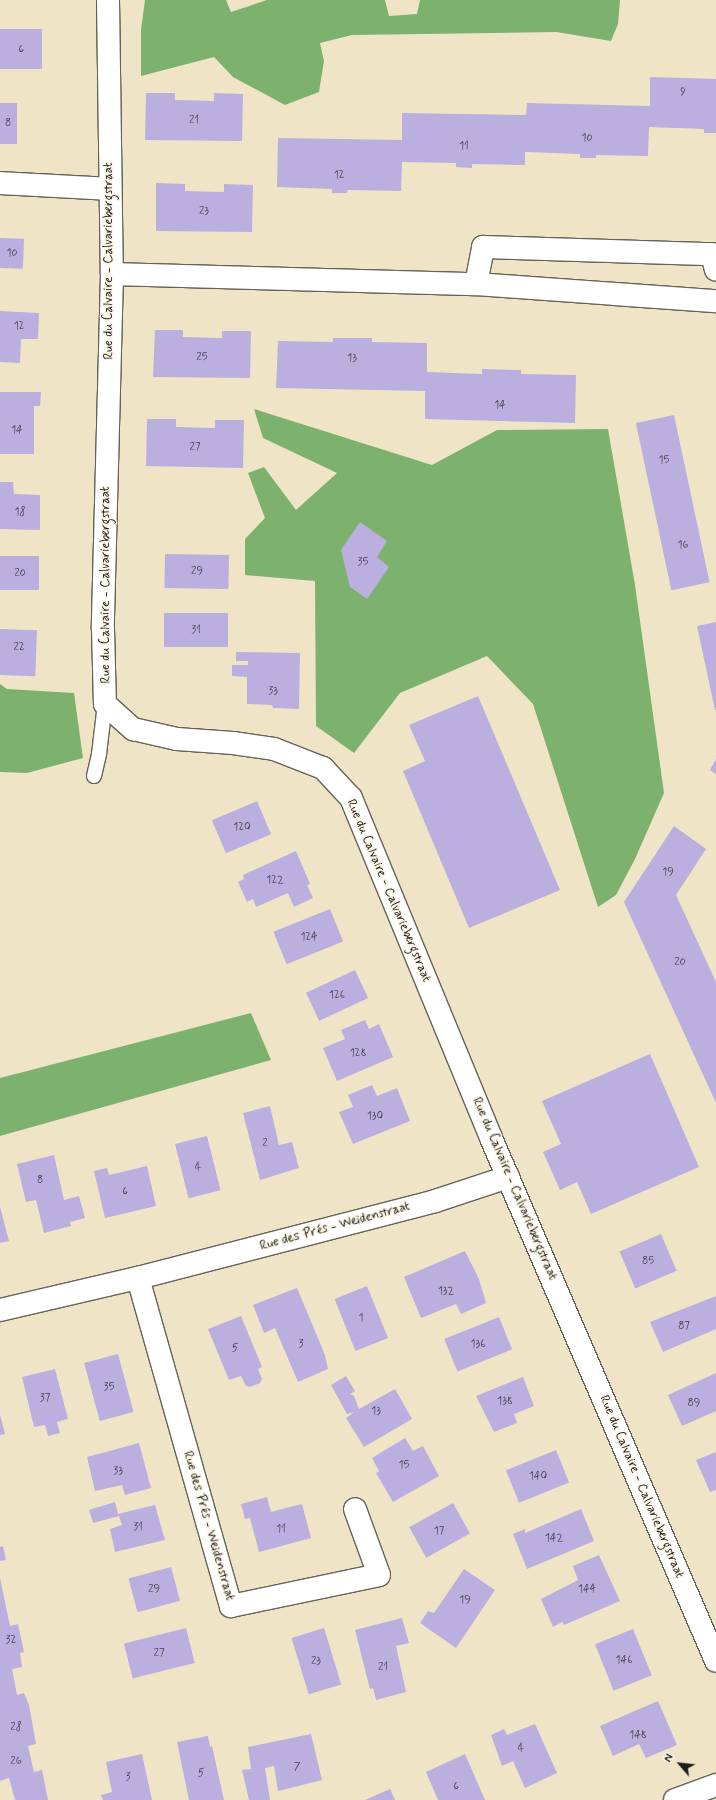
<!DOCTYPE html>
<meta charset="utf-8">
<style>
body{margin:0}
#map{position:relative;width:716px;height:1800px;overflow:hidden;background:#efe5c6;font-family:Mynerve,sans-serif}
div>[style]{position:absolute}
.forest>*{inset:0;background:#7db26e}
.building>*{inset:0;background:#baafdf;transform-origin:0 0}
.roads{filter:drop-shadow(1px 0 #666258) drop-shadow(-1px 0 #666258) drop-shadow(0 1px #666258) drop-shadow(0 -1px #666258)}
.service>*{height:14px;margin:-7px;padding:0 7px;transform-origin:7px;border-radius:7px;background:#fff}
.minor>*{height:22px;margin:-11px;padding:0 11px;transform-origin:11px;border-radius:11px;background:#fff}
span{translate:-50% -50%;white-space:nowrap;text-align:center;line-height:1.15;-webkit-text-stroke:3px #fcf5e5;paint-order:stroke}
.number-label{font-size:11px;color:#44414d}
.number-label span{-webkit-text-stroke-width:0}
.street-label{font-size:13px;color:#1c1c1c}
.north{position:absolute;left:660px;top:1744px;width:40px;height:40px;-webkit-text-stroke:3px #fcf5e5;paint-order:stroke;rotate:298deg;font-size:11px;font-weight:700;line-height:16px;text-align:center;color:#1c1c1c}
.north::after{content:'';display:block;margin:auto;width:14px;height:18px;background:#1c1c1c;clip-path:polygon(50% 0,100% 100%,50% 72%,0 100%)}
</style>
<div id="map">
<div class="forest">
<div style="clip-path:polygon(145px 0,226px 0,231px 12px,267px 0,385px 0,389px 16px,417px 14px,420px 0,620px 0,618px 24px,611px 41px,556px 32px,352px 35px,320px 43px,324px 61px,319px 92px,285px 105px,233px 77px,214px 57px,141px 76px,141px 30px)"></div>
<div style="clip-path:polygon(254px 409px,432px 465px,497px 430px,608px 429px,635px 585px,664px 793px,635px 859px,616px 895px,598px 907px,533px 704px,487px 656px,400px 693px,354px 753px,316px 726px,315px 581px,245px 575px,245px 539px,265px 518px,248px 473px,264px 467px,296px 510px,337px 473px,263px 438px)"></div>
<div style="clip-path:polygon(0 684px,7px 689px,74px 693px,83px 758px,27px 773px,0 772px)"></div>
<div style="clip-path:polygon(251px 1013px,271px 1060px,0 1136px,0 1078px)"></div>
</div>
<div class="building">
<div style="left:0;top:29px;width:42px;height:40px"></div>
<div style="clip-path:polygon(650px 77px,716px 79px,716px 133px,704px 133px,704px 129px,649px 127px,648px 156px,596px 155px,596px 158px,580px 158px,580px 154px,525px 152px,525px 165px,472px 164px,472px 168px,456px 167px,456px 163px,402px 162px,401px 191px,348px 190px,347px 193px,332px 193px,332px 189px,277px 187px,278px 138px,402px 140px,402px 113px,526px 115px,527px 103px,650px 106px)"></div>
<div style="clip-path:polygon(146px 93px,175px 93px,175px 100px,214px 101px,214px 93px,243px 94px,242px 141px,145px 140px)"></div>
<div style="left:0;top:103px;width:17px;height:41px"></div>
<div style="clip-path:polygon(156px 183px,185px 184px,185px 191px,224px 192px,224px 184px,253px 185px,252px 232px,156px 231px)"></div>
<div style="left:0;top:238px;width:24px;height:30px;rotate:2deg"></div>
<div style="clip-path:polygon(0 311px,39px 313px,38px 339px,21px 339px,20px 363px,0 362px)"></div>
<div style="clip-path:polygon(155px 330px,183px 330px,183px 337px,222px 338px,222px 331px,251px 331px,250px 378px,153px 377px)"></div>
<div style="clip-path:polygon(333px 338px,372px 338px,372px 342px,427px 343px,427px 372px,482px 374px,482px 369px,521px 370px,521px 374px,576px 375px,575px 423px,425px 419px,425px 391px,276px 388px,278px 341px,333px 342px)"></div>
<div style="clip-path:polygon(0 392px,41px 392px,40px 406px,34px 406px,34px 454px,0 454px)"></div>
<div style="left:674px;top:415px;width:171px;height:39px;rotate:78deg"></div>
<div style="clip-path:polygon(147px 419px,176px 419px,176px 427px,215px 428px,215px 420px,244px 420px,243px 468px,146px 466px)"></div>
<div style="clip-path:polygon(0 482px,13px 482px,14px 494px,40px 495px,40px 530px,0 529px)"></div>
<div style="clip-path:polygon(360px 522px,387px 541px,377px 557px,389px 567px,367px 599px,350px 587px,341px 550px)"></div>
<div style="left:165px;top:554px;width:64px;height:34px;rotate:1deg"></div>
<div style="left:0;top:556px;width:39px;height:34px"></div>
<div style="left:164px;top:613px;width:64px;height:34px"></div>
<div style="clip-path:polygon(716px 622px,716px 710px,715px 710px,697px 626px)"></div>
<div style="left:0;top:629px;width:37px;height:46px;rotate:2deg"></div>
<div style="clip-path:polygon(236px 652px,300px 653px,299px 709px,273px 708px,272px 705px,247px 704px,247px 677px,232px 676px,232px 665px,248px 665px,248px 661px,236px 661px)"></div>
<div style="clip-path:polygon(478px 696px,560px 890px,469px 928px,403px 771px,425px 761px,409px 725px)"></div>
<div style="clip-path:polygon(716px 759px,716px 774px,710px 770px)"></div>
<div style="left:257px;top:801px;width:36px;height:49px;rotate:67deg"></div>
<div style="clip-path:polygon(674px 826px,706px 849px,676px 895px,716px 982px,716px 1103px,624px 902px)"></div>
<div style="clip-path:polygon(296px 851px,310px 884px,307px 885px,313px 898px,294px 907px,288px 893px,256px 907px,253px 899px,247px 902px,238px 882px,244px 879px,243px 875px)"></div>
<div style="left:330px;top:909px;width:35px;height:61px;rotate:68deg"></div>
<div style="left:355px;top:970px;width:31px;height:54px;rotate:65deg"></div>
<div style="clip-path:polygon(365px 1020px,369px 1029px,379px 1024px,393px 1057px,337px 1081px,323px 1048px,345px 1039px,341px 1030px)"></div>
<div style="clip-path:polygon(650px 1054px,699px 1167px,591px 1214px,577px 1182px,560px 1190px,543px 1152px,561px 1144px,542px 1101px)"></div>
<div style="clip-path:polygon(372px 1085px,377px 1096px,397px 1088px,410px 1121px,353px 1144px,339px 1112px,353px 1107px,348px 1095px)"></div>
<div style="clip-path:polygon(270px 1106px,279px 1145px,292px 1142px,299px 1168px,260px 1180px,243px 1113px)"></div>
<div style="left:207px;top:1136px;width:56px;height:33px;rotate:76deg"></div>
<div style="clip-path:polygon(54px 1155px,64px 1200px,79px 1196px,85px 1218px,70px 1222px,71px 1226px,44px 1233px,36px 1200px,26px 1202px,17px 1164px)"></div>
<div style="clip-path:polygon(147px 1166px,156px 1206px,105px 1218px,94px 1171px,107px 1168px,109px 1175px)"></div>
<div style="clip-path:polygon(0 1207px,9px 1241px,0 1243px)"></div>
<div style="left:661px;top:1234px;width:40px;height:45px;rotate:67deg"></div>
<div style="clip-path:polygon(465px 1251px,479px 1279px,486px 1303px,461px 1314px,456px 1304px,421px 1318px,404px 1277px)"></div>
<div style="left:367px;top:1286px;width:56px;height:35px;rotate:68deg"></div>
<div style="clip-path:polygon(297px 1288px,325px 1355px,328px 1369px,298px 1382px,275px 1328px,264px 1333px,253px 1305px)"></div>
<div style="clip-path:polygon(716px 1296px,716px 1329px,663px 1352px,650px 1322px)"></div>
<div style="clip-path:polygon(241px 1316px,262px 1367px,258px 1369px,262px 1379px,260px 1383px,250px 1387px,246px 1386px,241px 1376px,229px 1380px,208px 1329px)"></div>
<div style="left:499px;top:1317px;width:35px;height:59px;rotate:68deg"></div>
<div style="left:118px;top:1354px;width:60px;height:35px;rotate:75deg"></div>
<div style="clip-path:polygon(55px 1369px,68px 1419px,57px 1422px,60px 1433px,48px 1436px,45px 1425px,34px 1427px,22px 1377px)"></div>
<div style="clip-path:polygon(716px 1373px,716px 1411px,682px 1426px,668px 1395px)"></div>
<div style="clip-path:polygon(346px 1376px,355px 1391px,350px 1394px,354px 1396px,359px 1409px,395px 1389px,412px 1419px,364px 1447px,346px 1418px,354px 1412px,347px 1414px,331px 1385px)"></div>
<div style="clip-path:polygon(523px 1377px,534px 1406px,514px 1414px,517px 1423px,494px 1432px,476px 1396px)"></div>
<div style="clip-path:polygon(0 1415px,5px 1434px,0 1435px)"></div>
<div style="clip-path:polygon(405px 1438px,413px 1451px,423px 1446px,439px 1476px,393px 1502px,376px 1473px,379px 1471px,372px 1458px)"></div>
<div style="clip-path:polygon(139px 1443px,151px 1488px,125px 1495px,122px 1485px,95px 1491px,87px 1457px)"></div>
<div style="left:556px;top:1450px;width:35px;height:54px;rotate:68deg"></div>
<div style="clip-path:polygon(716px 1452px,716px 1490px,710px 1492px,696px 1460px)"></div>
<div style="clip-path:polygon(267px 1497px,271px 1512px,302px 1504px,311px 1538px,259px 1552px,250px 1518px,245px 1519px,241px 1504px)"></div>
<div style="clip-path:polygon(115px 1502px,118px 1514px,155px 1505px,165px 1540px,115px 1552px,110px 1529px,122px 1525px,119px 1516px,93px 1523px,89px 1510px)"></div>
<div style="left:453px;top:1503px;width:35px;height:50px;rotate:61deg"></div>
<div style="clip-path:polygon(581px 1509px,594px 1541px,527px 1569px,513px 1534px,525px 1529px,525px 1533px)"></div>
<div style="clip-path:polygon(3px 1546px,6px 1560px,0 1561px,0 1547px)"></div>
<div style="clip-path:polygon(599px 1555px,620px 1601px,564px 1625px,562px 1622px,553px 1627px,541px 1599px,578px 1580px,573px 1566px)"></div>
<div style="left:171px;top:1567px;width:35px;height:44px;rotate:75deg"></div>
<div style="clip-path:polygon(464px 1569px,495px 1590px,456px 1648px,420px 1623px,428px 1611px,434px 1613px)"></div>
<div style="clip-path:polygon(0 1578px,10px 1626px,18px 1624px,24px 1652px,20px 1653px,22px 1667px,12px 1669px,17px 1695px,24px 1693px,29px 1705px,36px 1744px,28px 1746px,34px 1772px,42px 1770px,48px 1800px,15px 1800px,9px 1778px,0 1781px)"></div>
<div style="clip-path:polygon(402px 1618px,409px 1643px,396px 1646px,406px 1692px,376px 1700px,373px 1688px,370px 1689px,355px 1630px)"></div>
<div style="left:186px;top:1628px;width:36px;height:64px;rotate:76deg"></div>
<div style="left:324px;top:1628px;width:59px;height:34px;rotate:73deg"></div>
<div style="left:633px;top:1629px;width:50px;height:41px;rotate:68deg"></div>
<div style="clip-path:polygon(658px 1701px,677px 1745px,646px 1758px,639px 1744px,613px 1756px,600px 1726px)"></div>
<div style="clip-path:polygon(535px 1724px,557px 1773px,525px 1788px,513px 1761px,502px 1766px,491px 1735px,504px 1729px,507px 1735px)"></div>
<div style="clip-path:polygon(311px 1734px,322px 1780px,278px 1791px,274px 1766px,265px 1768px,270px 1800px,249px 1800px,242px 1770px,251px 1769px,248px 1747px)"></div>
<div style="clip-path:polygon(208px 1736px,210px 1747px,212px 1746px,224px 1800px,189px 1800px,177px 1742px)"></div>
<div style="clip-path:polygon(142px 1754px,152px 1800px,103px 1800px,101px 1795px,112px 1792px,106px 1762px)"></div>
<div style="clip-path:polygon(465px 1754px,485px 1800px,438px 1800px,426px 1772px)"></div>
<div style="clip-path:polygon(390px 1789px,395px 1800px,365px 1800px)"></div>
</div>
<div class="roads">
<div class="service">
<div style="left:94px;top:776px;width:23px;rotate:-77deg"></div>
<div style="left:99px;top:754px;width:50px;rotate:-83.2deg"></div>
</div>
<div class="minor">
<div style="left:108px;top:0;width:274px;rotate:89.2deg"></div>
<div style="left:112px;top:274px;width:355px;rotate:91.5deg"></div>
<div style="left:103px;top:629px;width:75px;rotate:88.5deg"></div>
<div style="left:105px;top:704px;width:38px;rotate:42deg"></div>
<div style="left:133px;top:729px;width:45px;rotate:12.8deg"></div>
<div style="left:177px;top:739px;width:56px;rotate:4.1deg"></div>
<div style="left:233px;top:743px;width:41px;rotate:8.3deg"></div>
<div style="left:274px;top:749px;width:53px;rotate:21.2deg"></div>
<div style="left:323px;top:768px;width:41px;rotate:47deg"></div>
<div style="left:351px;top:798px;width:368px;rotate:67.6deg"></div>
<div style="left:491px;top:1138px;width:569px;rotate:66.72deg"></div>
<div style="left:0;top:183px;width:110px;rotate:3.1deg"></div>
<div style="left:112px;top:274px;width:364px;rotate:1.6deg"></div>
<div style="left:476px;top:284px;width:241px;rotate:4.1deg"></div>
<div style="left:476px;top:284px;width:38px;rotate:-79deg"></div>
<div style="left:483px;top:247px;width:229px;rotate:1.8deg"></div>
<div style="left:712px;top:254px;width:16px;rotate:76deg"></div>
<div style="left:138px;top:1278px;width:341px;rotate:74.2deg"></div>
<div style="left:231px;top:1606px;width:151px;rotate:-11.8deg"></div>
<div style="left:379px;top:1575px;width:70px;rotate:-110deg"></div>
<div style="left:0;top:1310px;width:142px;rotate:-13.1deg"></div>
<div style="left:138px;top:1278px;width:307px;rotate:-14.5deg"></div>
<div style="left:435px;top:1201px;width:77px;rotate:-18.2deg"></div>
<div style="left:675px;top:1800px;width:44px;rotate:-20.1deg"></div>
</div>
</div>
<div class="number-label">
<span style="left:21px;top:49px">6</span>
<span style="left:683px;top:92px">9</span>
<span style="left:194px;top:120px">21</span>
<span style="left:8px;top:123px">8</span>
<span style="left:587px;top:138px">10</span>
<span style="left:464px;top:146px">11</span>
<span style="left:339px;top:175px">12</span>
<span style="left:204px;top:211px">23</span>
<span style="left:12px;top:253px">10</span>
<span style="left:19px;top:326px">12</span>
<span style="left:202px;top:357px">25</span>
<span style="left:352px;top:358px">13</span>
<span style="left:500px;top:405px">14</span>
<span style="left:17px;top:430px">14</span>
<span style="left:195px;top:447px">27</span>
<span style="left:664px;top:460px">15</span>
<span style="left:20px;top:512px">18</span>
<span style="left:683px;top:545px">16</span>
<span style="left:363px;top:562px">35</span>
<span style="left:197px;top:571px">29</span>
<span style="left:20px;top:573px">20</span>
<span style="left:196px;top:630px">31</span>
<span style="left:19px;top:647px">22</span>
<span style="left:273px;top:691px">33</span>
<span style="left:242px;top:827px">120</span>
<span style="left:668px;top:872px">19</span>
<span style="left:275px;top:880px">122</span>
<span style="left:309px;top:937px">124</span>
<span style="left:680px;top:962px">20</span>
<span style="left:337px;top:995px">126</span>
<span style="left:358px;top:1053px">128</span>
<span style="left:375px;top:1116px">130</span>
<span style="left:265px;top:1143px">2</span>
<span style="left:198px;top:1167px">4</span>
<span style="left:40px;top:1180px">8</span>
<span style="left:125px;top:1191px">6</span>
<span style="left:648px;top:1261px">85</span>
<span style="left:446px;top:1291px">132</span>
<span style="left:361px;top:1318px">1</span>
<span style="left:684px;top:1326px">87</span>
<span style="left:301px;top:1344px">3</span>
<span style="left:478px;top:1344px">136</span>
<span style="left:235px;top:1348px">5</span>
<span style="left:109px;top:1387px">35</span>
<span style="left:45px;top:1398px">37</span>
<span style="left:505px;top:1401px">138</span>
<span style="left:694px;top:1403px">89</span>
<span style="left:376px;top:1411px">13</span>
<span style="left:404px;top:1465px">15</span>
<span style="left:118px;top:1471px">33</span>
<span style="left:538px;top:1476px">140</span>
<span style="left:138px;top:1527px">31</span>
<span style="left:281px;top:1529px">11</span>
<span style="left:439px;top:1531px">17</span>
<span style="left:554px;top:1538px">142</span>
<span style="left:154px;top:1589px">29</span>
<span style="left:587px;top:1589px">144</span>
<span style="left:465px;top:1600px">19</span>
<span style="left:11px;top:1640px">32</span>
<span style="left:159px;top:1653px">27</span>
<span style="left:624px;top:1660px">146</span>
<span style="left:316px;top:1661px">23</span>
<span style="left:383px;top:1667px">21</span>
<span style="left:16px;top:1727px">28</span>
<span style="left:638px;top:1735px">148</span>
<span style="left:521px;top:1748px">4</span>
<span style="left:16px;top:1761px">26</span>
<span style="left:297px;top:1767px">7</span>
<span style="left:201px;top:1773px">5</span>
<span style="left:128px;top:1777px">3</span>
<span style="left:456px;top:1786px">6</span>
</div>
<div class="street-label">
<span style="left:109px;top:261px;rotate:-90deg">Rue du Calvaire - Calvariebergstraat</span>
<span style="left:106px;top:585px;rotate:-90deg">Rue du Calvaire - Calvariebergstraat</span>
<span style="left:388px;top:891px;rotate:67deg">Rue du Calvaire - Calvariebergstraat</span>
<span style="left:514px;top:1189px;rotate:67deg">Rue du Calvaire - Calvariebergstraat</span>
<span style="left:335px;top:1227px;rotate:-15deg">Rue des Prés - Weidenstraat</span>
<span style="left:641px;top:1487px;rotate:67deg">Rue du Calvaire - Calvariebergstraat</span>
<span style="left:208px;top:1526px;rotate:74deg">Rue des Prés - Weidenstraat</span>
</div>
<div class="north">N</div>
</div>
